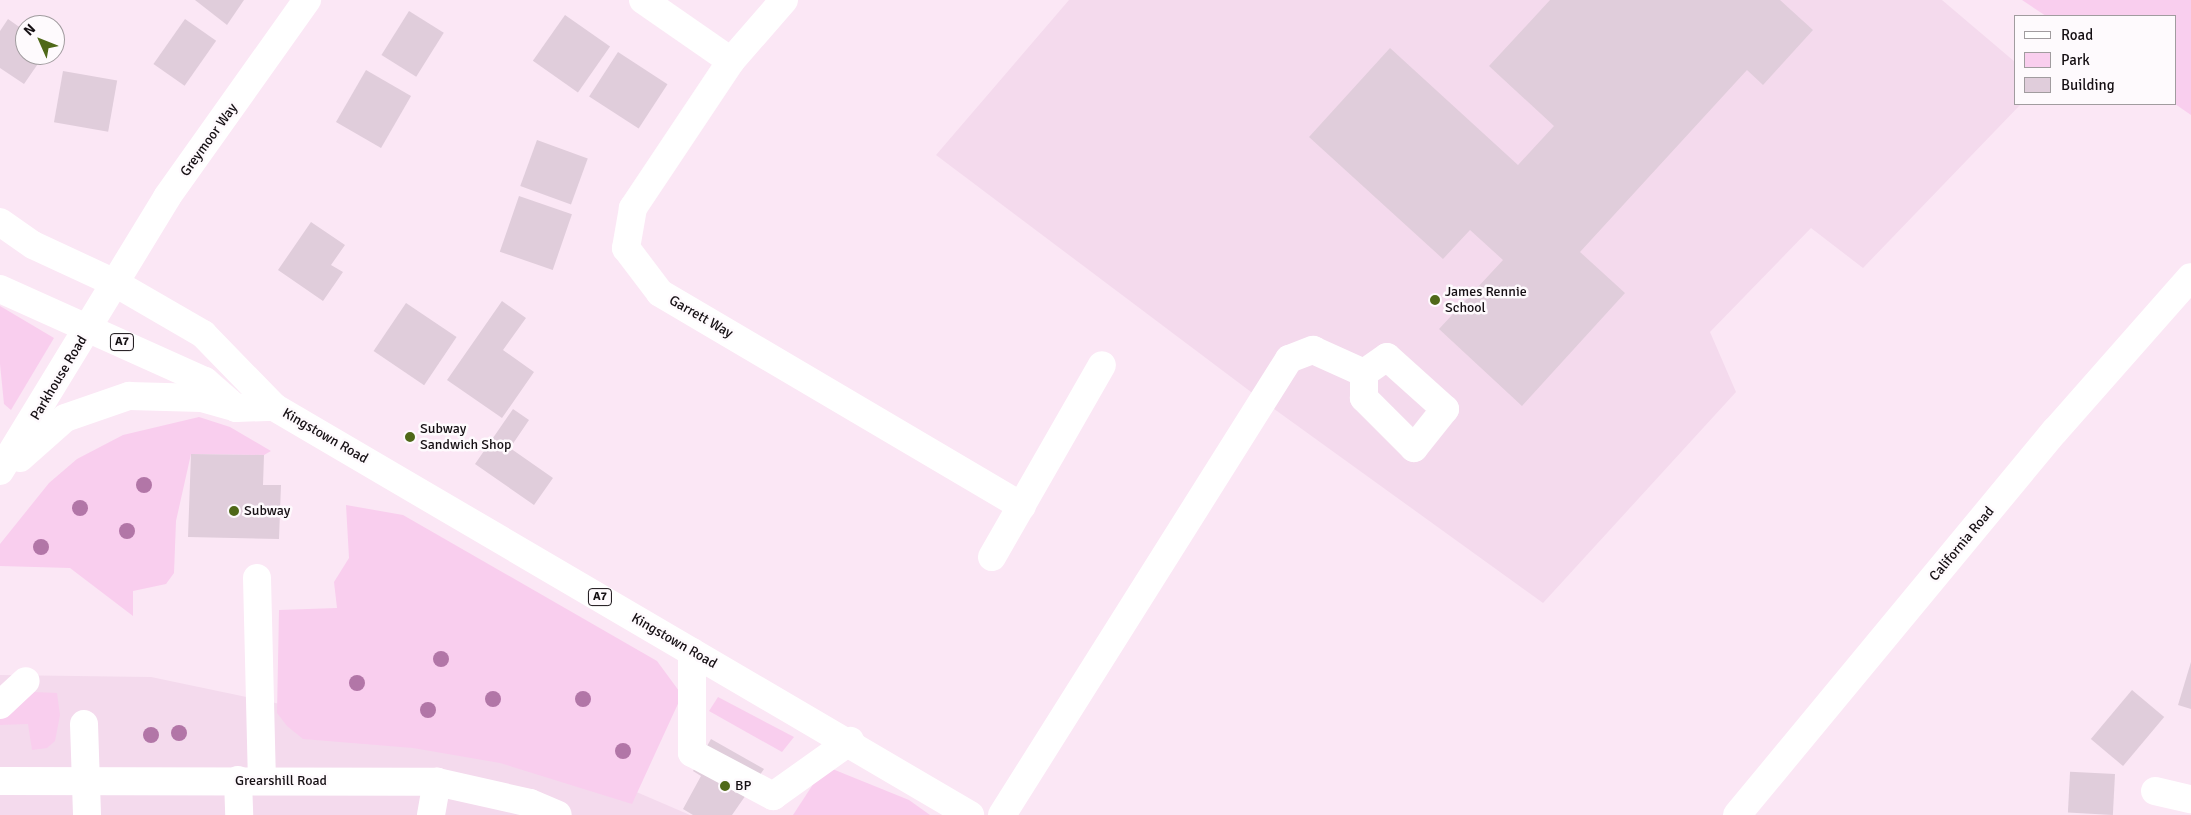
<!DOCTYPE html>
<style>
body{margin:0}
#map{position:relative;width:2191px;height:815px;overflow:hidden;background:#fbe7f5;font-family:Signika,sans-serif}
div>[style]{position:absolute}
.built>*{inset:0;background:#f4daed}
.green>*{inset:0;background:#f9ceee}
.building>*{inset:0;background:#e0cddb;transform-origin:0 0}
.minor>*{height:28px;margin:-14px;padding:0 14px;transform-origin:14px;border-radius:14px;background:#fff}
.major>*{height:28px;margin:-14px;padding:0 14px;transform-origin:14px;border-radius:14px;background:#fff}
.trees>*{width:16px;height:16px;margin:-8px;border-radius:50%;background:#b276a7}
.dots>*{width:14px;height:14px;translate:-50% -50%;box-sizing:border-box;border:2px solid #fefafd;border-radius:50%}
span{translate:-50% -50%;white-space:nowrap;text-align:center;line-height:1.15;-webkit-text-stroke:5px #fefafd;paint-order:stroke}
.shield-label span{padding:1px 4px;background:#fefafd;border:1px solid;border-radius:4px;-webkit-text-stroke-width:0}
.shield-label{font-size:12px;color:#150f13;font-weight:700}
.street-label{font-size:14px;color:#150f13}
.poi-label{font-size:14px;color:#150f13}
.left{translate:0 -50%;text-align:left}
.legend{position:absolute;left:2014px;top:15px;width:162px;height:90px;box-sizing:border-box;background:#fefafd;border:1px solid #a19c9f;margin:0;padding:6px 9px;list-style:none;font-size:15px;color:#150f13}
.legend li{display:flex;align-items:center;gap:10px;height:25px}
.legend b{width:25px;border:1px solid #a19c9f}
.north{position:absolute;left:15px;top:15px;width:50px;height:50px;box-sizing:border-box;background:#fefafd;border:1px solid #a19c9f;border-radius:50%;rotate:314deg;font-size:14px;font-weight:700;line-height:20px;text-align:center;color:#150f13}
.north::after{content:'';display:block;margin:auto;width:18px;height:22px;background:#4f6818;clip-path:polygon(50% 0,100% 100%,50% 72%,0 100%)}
</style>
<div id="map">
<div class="built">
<div style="clip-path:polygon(1069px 0,1942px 0,2015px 62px,2015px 104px,2021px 104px,1863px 268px,1811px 228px,1710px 332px,1736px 392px,1543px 603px,1263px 401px,936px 155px)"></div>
<div style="clip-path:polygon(0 675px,151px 677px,576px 766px,690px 815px,0 815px)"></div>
</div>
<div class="green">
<div style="clip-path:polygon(2022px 0,2191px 0,2191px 115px,2175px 104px,2175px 16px,2046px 16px)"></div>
<div style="clip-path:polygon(0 306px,54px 338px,11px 410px,4px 404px,0 364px)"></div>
<div style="clip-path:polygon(199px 417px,230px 427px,271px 451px,264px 455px,191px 454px,176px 521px,174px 573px,166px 584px,133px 591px,133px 616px,70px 568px,0 566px,0 544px,49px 483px,77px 459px,123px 435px)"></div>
<div style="clip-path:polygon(346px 505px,403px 515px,657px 661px,682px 695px,632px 804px,500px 763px,413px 748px,303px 739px,287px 726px,277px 713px,279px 610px,337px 608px,334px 582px,349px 558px)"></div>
<div style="clip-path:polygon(32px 692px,57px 693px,60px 715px,55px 741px,47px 748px,32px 750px,28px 724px,0 725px,0 714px,11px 714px)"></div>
<div style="clip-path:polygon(718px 697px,794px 737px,782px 752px,709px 711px)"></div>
<div style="clip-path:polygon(825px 766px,909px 800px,930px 815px,793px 815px)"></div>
</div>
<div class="building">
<div style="clip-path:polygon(195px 0,244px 0,227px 25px)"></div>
<div style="clip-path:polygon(1550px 0,1780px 0,1813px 30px,1763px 85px,1747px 70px,1580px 252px,1625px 293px,1522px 406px,1439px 329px,1503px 260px,1470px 230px,1443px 259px,1309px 137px,1390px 48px,1518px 165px,1554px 126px,1489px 66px)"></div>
<div style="left:409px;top:11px;width:41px;height:52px;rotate:32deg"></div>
<div style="left:565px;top:15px;width:55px;height:56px;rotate:35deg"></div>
<div style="clip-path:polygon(8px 19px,25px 31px,25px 55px,44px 55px,24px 84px,0 68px,0 31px)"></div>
<div style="left:185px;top:19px;width:38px;height:55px;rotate:35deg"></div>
<div style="left:618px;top:52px;width:59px;height:53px;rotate:33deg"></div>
<div style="left:366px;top:70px;width:52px;height:60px;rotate:30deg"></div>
<div style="left:63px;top:71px;width:55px;height:52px;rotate:10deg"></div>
<div style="left:537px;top:140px;width:54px;height:49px;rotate:20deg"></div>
<div style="left:519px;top:196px;width:56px;height:59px;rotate:19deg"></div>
<div style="clip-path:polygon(311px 222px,345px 245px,331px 265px,343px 272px,323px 301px,278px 270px)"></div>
<div style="clip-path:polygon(502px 301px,526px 318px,503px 350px,534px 372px,502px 418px,447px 380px)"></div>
<div style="left:406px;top:303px;width:61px;height:58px;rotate:34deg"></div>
<div style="clip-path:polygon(513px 409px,529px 420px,510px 448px,553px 478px,534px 505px,475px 464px)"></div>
<div style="clip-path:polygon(191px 454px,264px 455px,263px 485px,281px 485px,279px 539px,188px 537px)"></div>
<div style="clip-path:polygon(2191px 662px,2191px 709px,2178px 705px)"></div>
<div style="left:2132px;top:690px;width:42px;height:64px;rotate:40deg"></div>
<div style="clip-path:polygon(711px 739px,764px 769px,732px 815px,693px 815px,683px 809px,701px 776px,693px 771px)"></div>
<div style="left:2115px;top:774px;width:41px;height:45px;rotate:93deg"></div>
</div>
<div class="minor">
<div style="left:643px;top:0;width:107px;rotate:34.7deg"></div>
<div style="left:784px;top:0;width:81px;rotate:131deg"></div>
<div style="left:731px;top:61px;width:177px;rotate:123.7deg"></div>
<div style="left:633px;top:208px;width:41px;rotate:99.9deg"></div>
<div style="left:626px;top:248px;width:56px;rotate:52.9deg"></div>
<div style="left:660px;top:293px;width:420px;rotate:30.5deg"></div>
<div style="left:1387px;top:357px;width:78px;rotate:41.9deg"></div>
<div style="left:1445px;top:409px;width:50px;rotate:128.5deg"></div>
<div style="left:1414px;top:448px;width:71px;rotate:-135deg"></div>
<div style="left:1364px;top:398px;width:25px;rotate:-90deg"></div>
<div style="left:1364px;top:373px;width:28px;rotate:-35deg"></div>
<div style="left:20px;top:458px;width:60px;rotate:-41.6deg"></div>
<div style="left:65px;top:418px;width:68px;rotate:-19deg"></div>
<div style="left:129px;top:396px;width:73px;rotate:1.6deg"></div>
<div style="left:202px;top:398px;width:35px;rotate:16deg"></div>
<div style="left:0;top:471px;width:321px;rotate:-58.6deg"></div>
<div style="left:167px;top:197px;width:242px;rotate:-54.6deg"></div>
<div style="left:992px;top:557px;width:221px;rotate:-60.2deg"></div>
<div style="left:257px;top:578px;width:202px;rotate:88.6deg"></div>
<div style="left:692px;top:652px;width:101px;rotate:90deg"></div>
<div style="left:692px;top:753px;width:92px;rotate:28deg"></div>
<div style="left:773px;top:796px;width:95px;rotate:-35.5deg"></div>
<div style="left:0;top:705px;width:35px;rotate:-43deg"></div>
<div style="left:84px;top:724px;width:91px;rotate:88.1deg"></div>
<div style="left:238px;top:780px;width:35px;rotate:88deg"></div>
<div style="left:0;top:781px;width:437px;rotate:0.1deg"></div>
<div style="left:437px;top:782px;width:95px;rotate:12.7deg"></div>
<div style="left:530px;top:803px;width:30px;rotate:23deg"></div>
<div style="left:2155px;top:791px;width:37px;rotate:13deg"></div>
<div style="left:431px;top:815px;width:34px;rotate:-80deg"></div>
<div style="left:1002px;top:815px;width:539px;rotate:-57.81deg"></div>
<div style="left:1289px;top:359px;width:26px;rotate:-21deg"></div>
<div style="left:1313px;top:350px;width:56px;rotate:24.3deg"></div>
<div style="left:1737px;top:815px;width:499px;rotate:-50.4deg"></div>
<div style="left:2055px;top:431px;width:205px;rotate:-48.6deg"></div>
</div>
<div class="major">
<div style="left:0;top:222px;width:40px;rotate:34.9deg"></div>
<div style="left:33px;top:245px;width:90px;rotate:24.9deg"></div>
<div style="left:115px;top:283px;width:102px;rotate:30.1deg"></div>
<div style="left:203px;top:334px;width:102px;rotate:45.8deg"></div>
<div style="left:274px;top:407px;width:807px;rotate:30.38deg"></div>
<div style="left:0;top:289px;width:225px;rotate:24.2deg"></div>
<div style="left:205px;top:381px;width:41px;rotate:41.1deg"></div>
<div style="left:236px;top:408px;width:38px;rotate:-2deg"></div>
</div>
<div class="trees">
<div style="left:144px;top:485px"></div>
<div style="left:80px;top:508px"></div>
<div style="left:127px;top:531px"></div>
<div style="left:41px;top:547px"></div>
<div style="left:441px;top:659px"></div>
<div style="left:357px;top:683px"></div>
<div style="left:493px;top:699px"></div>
<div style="left:583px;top:699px"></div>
<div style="left:428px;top:710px"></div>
<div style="left:179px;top:733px"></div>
<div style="left:151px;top:735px"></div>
<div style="left:623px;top:751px"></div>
</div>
<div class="dots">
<div style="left:1435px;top:300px;background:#4f6818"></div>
<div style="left:410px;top:437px;background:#4f6818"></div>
<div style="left:234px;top:511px;background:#4f6818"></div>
<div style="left:725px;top:786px;background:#4f6818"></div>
</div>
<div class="shield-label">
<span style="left:122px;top:342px">A7</span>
<span style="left:600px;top:597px">A7</span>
</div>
<div class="street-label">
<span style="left:209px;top:140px;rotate:-54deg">Greymoor Way</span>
<span style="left:701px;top:317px;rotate:30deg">Garrett Way</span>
<span style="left:59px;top:378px;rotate:-59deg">Parkhouse Road</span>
<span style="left:325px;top:436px;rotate:30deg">Kingstown Road</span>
<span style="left:1962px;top:544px;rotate:-50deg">California Road</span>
<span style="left:674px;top:641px;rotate:30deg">Kingstown Road</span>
<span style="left:281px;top:781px">Grearshill Road</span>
</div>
<div class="poi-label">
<span class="left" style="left:1445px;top:300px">James Rennie<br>School</span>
<span class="left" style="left:420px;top:437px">Subway<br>Sandwich Shop</span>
<span class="left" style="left:244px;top:511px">Subway</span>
<span class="left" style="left:735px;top:786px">BP</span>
</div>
<ul class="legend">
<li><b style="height:6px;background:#fff"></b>Road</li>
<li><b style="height:14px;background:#f9ceee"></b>Park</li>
<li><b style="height:14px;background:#e0cddb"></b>Building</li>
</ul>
<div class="north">N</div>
</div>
